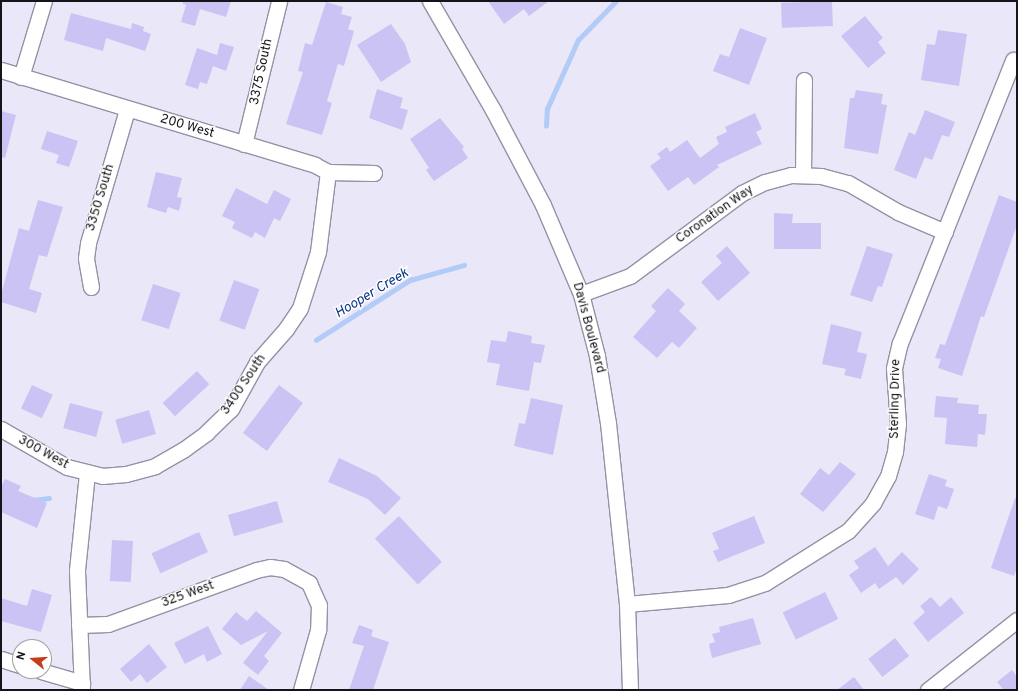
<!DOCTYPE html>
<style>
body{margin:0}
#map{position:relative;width:1018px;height:691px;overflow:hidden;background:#eae7f9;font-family:Overpass,sans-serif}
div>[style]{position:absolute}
.stream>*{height:4.5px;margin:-2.25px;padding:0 2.25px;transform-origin:2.25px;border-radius:2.25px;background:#b2cbf7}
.building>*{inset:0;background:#cac3f3;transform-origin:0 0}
.roads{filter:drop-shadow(1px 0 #9492a3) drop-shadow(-1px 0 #9492a3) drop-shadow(0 1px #9492a3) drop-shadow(0 -1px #9492a3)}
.minor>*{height:15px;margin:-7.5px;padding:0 7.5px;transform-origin:7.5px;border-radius:7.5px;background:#fff}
span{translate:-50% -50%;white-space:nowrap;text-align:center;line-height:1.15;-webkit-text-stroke:3px #fff;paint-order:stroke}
.street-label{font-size:13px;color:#15141a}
.water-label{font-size:14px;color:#0d3887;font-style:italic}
.frame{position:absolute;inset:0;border:2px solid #15141a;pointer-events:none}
.north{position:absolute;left:12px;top:639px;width:40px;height:40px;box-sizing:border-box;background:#fff;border:1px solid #a1a1a3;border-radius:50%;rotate:287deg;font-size:11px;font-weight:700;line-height:16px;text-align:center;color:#15141a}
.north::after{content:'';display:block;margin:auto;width:14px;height:18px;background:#c63d1a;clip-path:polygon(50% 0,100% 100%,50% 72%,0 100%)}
</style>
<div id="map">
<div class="stream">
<div style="left:546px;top:126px;width:17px;rotate:-87deg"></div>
<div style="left:547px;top:109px;width:76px;rotate:-65.8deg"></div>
<div style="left:578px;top:40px;width:54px;rotate:-45.7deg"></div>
<div style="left:316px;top:340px;width:112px;rotate:-32.6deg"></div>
<div style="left:410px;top:280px;width:56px;rotate:-15.5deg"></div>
<div style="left:33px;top:500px;width:16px;rotate:-7deg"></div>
</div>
<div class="building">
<div style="clip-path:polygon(183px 1px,231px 1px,226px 17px,200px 9px,195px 26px,181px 22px,186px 5px,183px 4px)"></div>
<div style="clip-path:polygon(488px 1px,549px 1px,529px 16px,524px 9px,504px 24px)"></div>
<div style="left:832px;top:1px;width:25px;height:51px;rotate:88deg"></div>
<div style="clip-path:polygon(326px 2px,343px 7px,341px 14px,352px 17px,348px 29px,354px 31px,344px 66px,338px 64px,327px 101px,332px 103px,322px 135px,286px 124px,303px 72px,298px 71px,305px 43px,312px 45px)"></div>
<div style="clip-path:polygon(71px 13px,131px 29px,132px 23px,144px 27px,143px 31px,151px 34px,145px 51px,106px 38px,103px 51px,64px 40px)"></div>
<div style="clip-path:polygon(865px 16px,883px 38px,878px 42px,886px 53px,868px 68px,841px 36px)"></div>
<div style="clip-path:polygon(391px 24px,405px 44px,411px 62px,381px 82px,357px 45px)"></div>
<div style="clip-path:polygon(740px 28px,767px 38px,749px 85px,713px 71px,720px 54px,729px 57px)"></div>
<div style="clip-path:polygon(938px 30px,967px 34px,959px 86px,921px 80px,927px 44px,935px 45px)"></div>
<div style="clip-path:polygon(220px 43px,234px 47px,226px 71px,213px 66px,207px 84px,200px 82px,198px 89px,185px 85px,197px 48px,217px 55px)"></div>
<div style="clip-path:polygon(377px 89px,403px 98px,400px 108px,408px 110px,402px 130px,369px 118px)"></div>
<div style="clip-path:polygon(856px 90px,883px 94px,881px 104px,887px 105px,878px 154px,844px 148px,850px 98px,854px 98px)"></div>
<div style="clip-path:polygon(925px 110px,955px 122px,949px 137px,942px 135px,932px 160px,925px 157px,916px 179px,894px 170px,909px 132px,915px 135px)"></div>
<div style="clip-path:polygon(1px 111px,16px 115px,5px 158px,1px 157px)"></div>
<div style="clip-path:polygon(755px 113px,762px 129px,756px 132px,762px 144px,717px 165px,719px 167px,694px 185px,688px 177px,668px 191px,650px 166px,661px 158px,657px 154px,667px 147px,670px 152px,687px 140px,700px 158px,719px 144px,716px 137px,727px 132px,725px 127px)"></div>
<div style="clip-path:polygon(440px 118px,464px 147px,462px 149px,468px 158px,434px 181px,426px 170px,429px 168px,410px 139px)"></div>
<div style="clip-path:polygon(47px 131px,78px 141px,69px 167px,56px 163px,59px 155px,41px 149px)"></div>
<div style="clip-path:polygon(156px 172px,182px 178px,177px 197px,182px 198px,179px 211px,168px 207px,166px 213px,147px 207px)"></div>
<div style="clip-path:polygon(236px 188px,267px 204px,274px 190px,291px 199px,280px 221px,274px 218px,265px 238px,255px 232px,252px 238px,232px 228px,235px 222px,222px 216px)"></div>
<div style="clip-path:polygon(999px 195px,1017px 202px,1017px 225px,984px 317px,981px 316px,962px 376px,938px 368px,941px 359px,935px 358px,940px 344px,945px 345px)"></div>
<div style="clip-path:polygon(38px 200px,63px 207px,47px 257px,39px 255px,29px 289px,42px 293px,36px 313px,1px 302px,1px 295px,19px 228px,29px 231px)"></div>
<div style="clip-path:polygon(774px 213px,793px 214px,792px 223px,821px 223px,821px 249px,774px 249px)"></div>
<div style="clip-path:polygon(727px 246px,750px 273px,718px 301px,701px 282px,722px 263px,716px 256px)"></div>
<div style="clip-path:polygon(867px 246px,893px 254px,882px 287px,878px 286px,872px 302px,850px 295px)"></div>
<div style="left:234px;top:280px;width:27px;height:43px;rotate:20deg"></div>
<div style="left:153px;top:284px;width:29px;height:38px;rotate:18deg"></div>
<div style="clip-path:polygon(668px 288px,685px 304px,679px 311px,697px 328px,679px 348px,672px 342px,657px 358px,633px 337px,656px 311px,651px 306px)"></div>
<div style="clip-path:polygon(831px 324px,862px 332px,857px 352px,867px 354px,861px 379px,844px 375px,846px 369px,822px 364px)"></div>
<div style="clip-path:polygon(508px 331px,532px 336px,531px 343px,545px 345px,541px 363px,534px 362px,529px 391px,496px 385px,500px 364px,487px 362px,491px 340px,506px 342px)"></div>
<div style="left:197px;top:371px;width:18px;height:47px;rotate:47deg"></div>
<div style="left:32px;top:385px;width:23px;height:26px;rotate:25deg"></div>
<div style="left:279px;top:385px;width:30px;height:60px;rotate:37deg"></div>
<div style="clip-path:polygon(936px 396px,958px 398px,957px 403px,979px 405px,978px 414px,987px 414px,985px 435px,978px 434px,977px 447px,945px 444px,947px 418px,934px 417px)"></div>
<div style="clip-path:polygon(531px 398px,563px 405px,553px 455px,514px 446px,519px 423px,525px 424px)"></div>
<div style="left:70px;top:403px;width:34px;height:26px;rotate:15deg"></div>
<div style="left:149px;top:410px;width:25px;height:35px;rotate:74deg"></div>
<div style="clip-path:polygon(339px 458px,377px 476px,401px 498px,385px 515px,368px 499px,328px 482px)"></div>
<div style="clip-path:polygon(840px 462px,856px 474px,823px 512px,800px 494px,820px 468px,829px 475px)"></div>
<div style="clip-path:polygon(929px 474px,947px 480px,945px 486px,954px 489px,947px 509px,938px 506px,934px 520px,915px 514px)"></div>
<div style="clip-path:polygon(5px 479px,21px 486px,18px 491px,47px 503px,37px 528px,1px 512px,1px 487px)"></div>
<div style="clip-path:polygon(1015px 498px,1017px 498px,1017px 568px,1014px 576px,991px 568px)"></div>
<div style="left:277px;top:501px;width:22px;height:51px;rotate:74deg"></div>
<div style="left:399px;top:516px;width:63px;height:33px;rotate:47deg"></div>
<div style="clip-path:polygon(754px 516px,765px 543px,718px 562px,713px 551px,719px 549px,712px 533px)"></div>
<div style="left:199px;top:532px;width:22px;height:52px;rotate:66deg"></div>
<div style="left:112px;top:540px;width:21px;height:41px;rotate:3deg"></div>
<div style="clip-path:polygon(875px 547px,888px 566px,902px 552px,919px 569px,903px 585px,896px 577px,879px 589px,875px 583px,861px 593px,849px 575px,859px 568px,854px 561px)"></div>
<div style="clip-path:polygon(32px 589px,52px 595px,41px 632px,1px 621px,1px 598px,27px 606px)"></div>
<div style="left:825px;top:592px;width:30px;height:47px;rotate:64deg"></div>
<div style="clip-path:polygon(931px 597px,940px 607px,951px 597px,964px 613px,928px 642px,913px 623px,925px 612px,920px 606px)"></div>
<div style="clip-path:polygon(256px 611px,282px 633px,264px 656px,269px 661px,258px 675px,243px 663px,268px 631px,241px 645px,222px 629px,236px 612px,247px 621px)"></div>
<div style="clip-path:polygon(753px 618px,761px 644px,712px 658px,709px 644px,715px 642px,712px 634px,720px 632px,719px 627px)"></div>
<div style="clip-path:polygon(359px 625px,373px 630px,371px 636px,389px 642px,373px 690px,349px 690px,364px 646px,352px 643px)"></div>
<div style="clip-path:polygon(208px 626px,222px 654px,207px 662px,204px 654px,185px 664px,174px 643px)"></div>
<div style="left:895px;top:638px;width:23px;height:34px;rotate:52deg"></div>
<div style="clip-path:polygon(149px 644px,167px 667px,147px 683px,140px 674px,131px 682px,120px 669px)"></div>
<div style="clip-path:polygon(1012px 670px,1017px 677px,1017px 690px,1004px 690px,997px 682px)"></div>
<div style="clip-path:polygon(249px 676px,269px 690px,240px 690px)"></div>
<div style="clip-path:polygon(854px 677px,864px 690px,837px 690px)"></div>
</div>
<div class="roads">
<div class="minor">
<div style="left:430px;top:1px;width:126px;rotate:60deg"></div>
<div style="left:493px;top:110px;width:107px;rotate:62.2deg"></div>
<div style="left:543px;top:205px;width:97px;rotate:66.9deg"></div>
<div style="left:581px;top:294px;width:64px;rotate:75.5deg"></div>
<div style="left:597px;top:356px;width:68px;rotate:80.7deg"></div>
<div style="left:608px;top:423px;width:182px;rotate:84deg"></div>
<div style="left:627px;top:604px;width:86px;rotate:88deg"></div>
<div style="left:1px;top:70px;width:328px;rotate:16.8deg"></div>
<div style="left:315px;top:165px;width:15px;rotate:28deg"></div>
<div style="left:328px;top:172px;width:46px;rotate:1.2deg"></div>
<div style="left:21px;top:77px;width:79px;rotate:-73.2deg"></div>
<div style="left:244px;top:144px;width:147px;rotate:-76.2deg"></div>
<div style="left:803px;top:174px;width:94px;rotate:-89.4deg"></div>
<div style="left:91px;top:287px;width:29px;rotate:-100deg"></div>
<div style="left:86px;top:258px;width:15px;rotate:-82deg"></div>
<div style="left:88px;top:243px;width:139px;rotate:-73.7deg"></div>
<div style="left:581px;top:294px;width:52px;rotate:-20.2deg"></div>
<div style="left:630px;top:276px;width:139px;rotate:-36.5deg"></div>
<div style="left:742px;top:193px;width:25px;rotate:-26deg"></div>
<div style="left:765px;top:182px;width:27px;rotate:-15deg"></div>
<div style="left:791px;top:175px;width:30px;rotate:2deg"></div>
<div style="left:821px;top:176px;width:28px;rotate:15deg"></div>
<div style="left:848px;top:183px;width:58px;rotate:30.1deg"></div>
<div style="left:898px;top:212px;width:51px;rotate:23.1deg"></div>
<div style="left:1px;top:429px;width:76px;rotate:29.9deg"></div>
<div style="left:67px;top:467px;width:36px;rotate:14deg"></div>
<div style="left:102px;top:476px;width:24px;rotate:-5deg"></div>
<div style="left:126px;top:474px;width:30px;rotate:-15deg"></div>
<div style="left:155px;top:466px;width:32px;rotate:-30deg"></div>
<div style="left:183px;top:450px;width:29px;rotate:-36deg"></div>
<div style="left:206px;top:433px;width:35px;rotate:-44deg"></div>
<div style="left:231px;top:409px;width:54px;rotate:-61deg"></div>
<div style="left:257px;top:362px;width:44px;rotate:-48.7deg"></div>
<div style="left:286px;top:329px;width:25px;rotate:-56deg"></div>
<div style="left:300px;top:308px;width:59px;rotate:-72.2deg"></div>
<div style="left:318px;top:252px;width:81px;rotate:-82.9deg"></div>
<div style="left:627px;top:604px;width:101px;rotate:-5.1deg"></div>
<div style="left:728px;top:595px;width:39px;rotate:-18deg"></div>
<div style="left:765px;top:583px;width:98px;rotate:-32.1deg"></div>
<div style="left:848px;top:531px;width:38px;rotate:-48deg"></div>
<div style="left:873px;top:503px;width:31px;rotate:-61deg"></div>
<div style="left:888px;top:476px;width:25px;rotate:-74deg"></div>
<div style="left:895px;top:452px;width:28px;rotate:-84deg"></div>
<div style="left:898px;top:424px;width:56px;rotate:-94.1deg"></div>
<div style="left:894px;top:368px;width:26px;rotate:-77deg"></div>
<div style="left:900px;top:343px;width:305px;rotate:-68.2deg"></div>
<div style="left:79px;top:625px;width:29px;rotate:-2deg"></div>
<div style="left:108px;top:624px;width:158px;rotate:-20deg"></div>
<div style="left:256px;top:570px;width:14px;rotate:-12deg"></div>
<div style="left:270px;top:567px;width:14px;rotate:8deg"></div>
<div style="left:284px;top:569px;width:29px;rotate:29deg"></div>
<div style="left:309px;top:583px;width:24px;rotate:66deg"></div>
<div style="left:319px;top:605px;width:25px;rotate:92deg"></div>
<div style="left:318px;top:630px;width:62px;rotate:105.8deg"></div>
<div style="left:1px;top:659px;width:20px;rotate:18deg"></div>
<div style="left:41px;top:671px;width:43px;rotate:16.3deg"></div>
<div style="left:82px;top:690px;width:120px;rotate:-92.4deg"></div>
<div style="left:77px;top:570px;width:97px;rotate:-84.1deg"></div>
<div style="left:928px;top:690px;width:113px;rotate:-38.2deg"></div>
</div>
</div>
<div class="street-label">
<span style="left:262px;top:72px;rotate:-78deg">3375 South</span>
<span style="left:187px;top:127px;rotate:16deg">200 West</span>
<span style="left:101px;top:198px;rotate:-73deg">3350 South</span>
<span style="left:715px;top:215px;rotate:-35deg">Coronation Way</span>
<span style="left:588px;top:328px;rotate:75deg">Davis Boulevard</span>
<span style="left:244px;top:385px;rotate:-56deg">3400 South</span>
<span style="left:896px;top:399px;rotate:-89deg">Sterling Drive</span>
<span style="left:43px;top:453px;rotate:29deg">300 West</span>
<span style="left:188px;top:595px;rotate:-20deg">325 West</span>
</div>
<div class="water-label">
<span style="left:372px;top:294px;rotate:-31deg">Hooper Creek</span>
</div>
<div class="frame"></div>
<div class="north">N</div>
</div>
